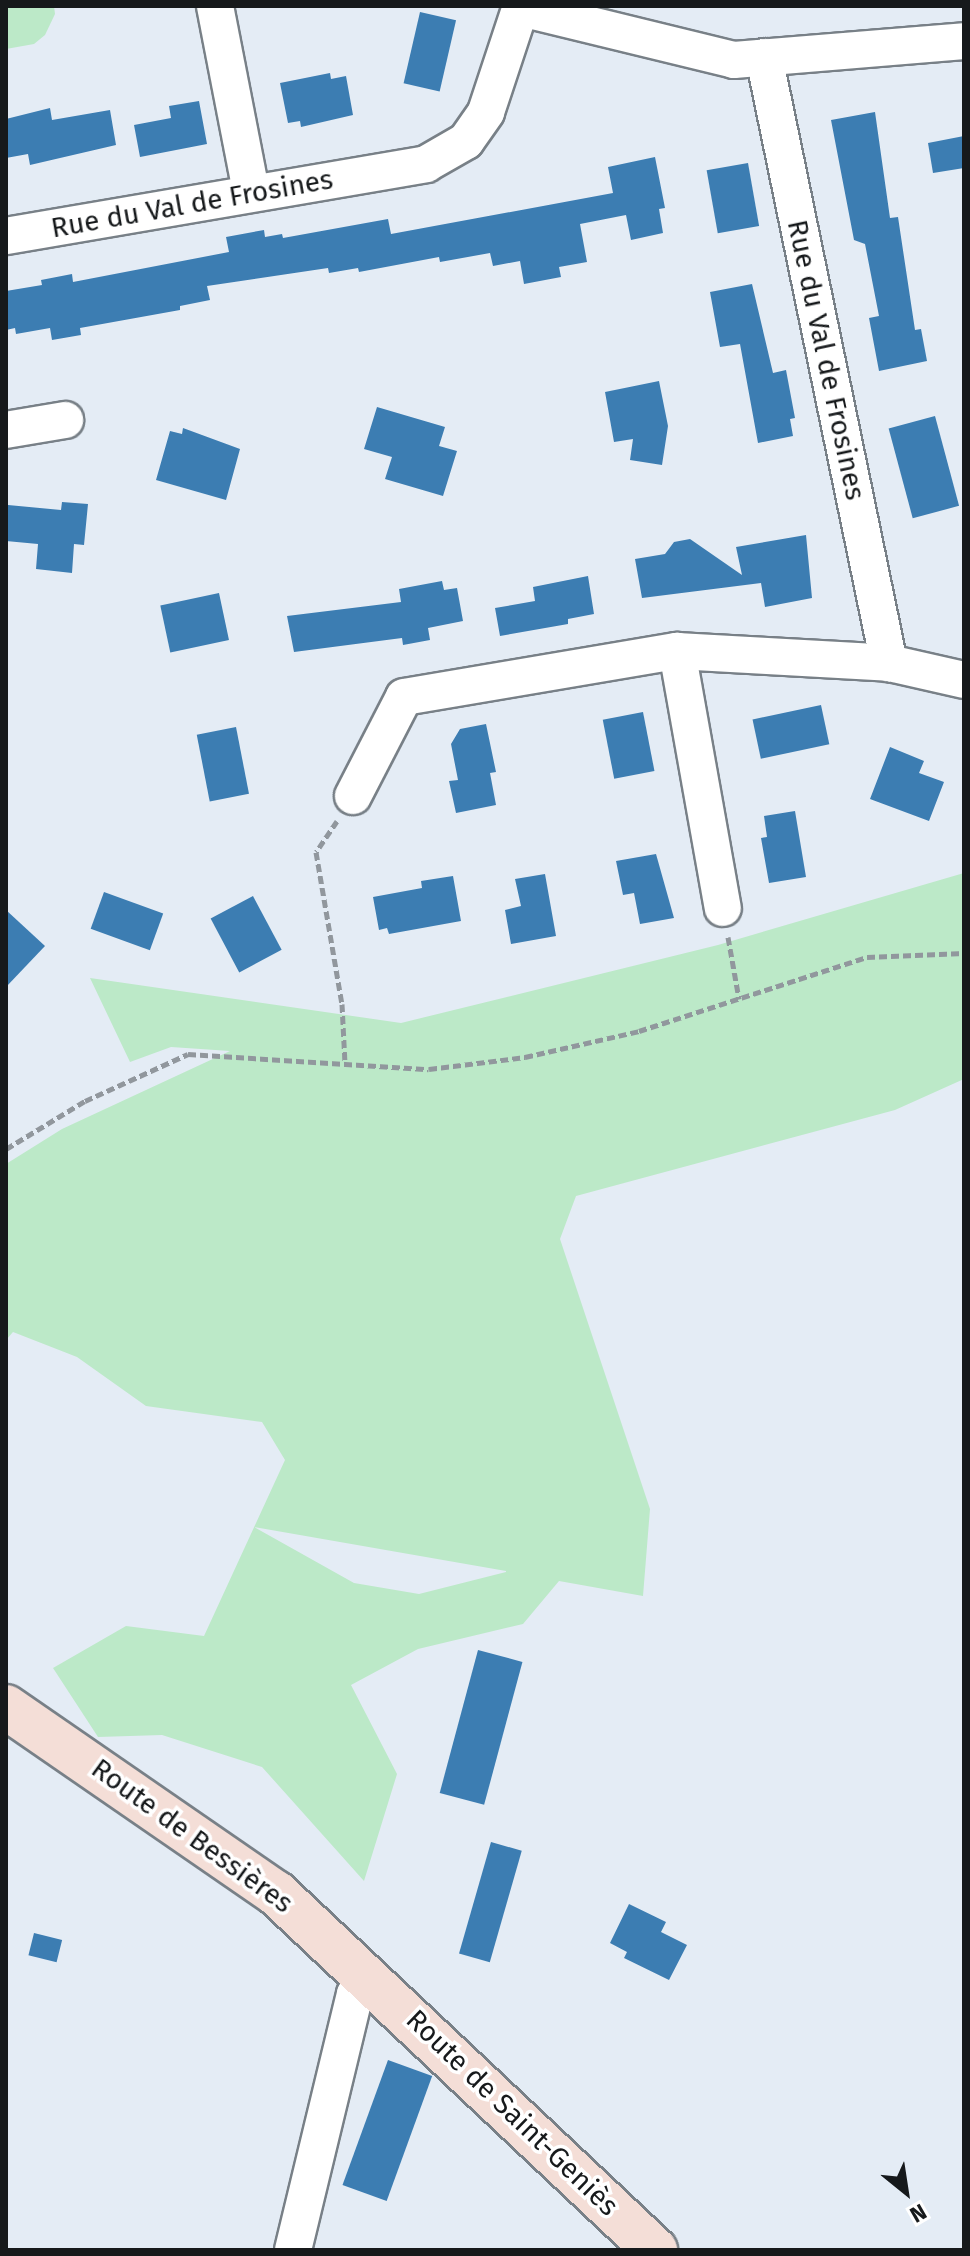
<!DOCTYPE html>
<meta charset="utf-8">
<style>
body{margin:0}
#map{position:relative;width:970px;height:2256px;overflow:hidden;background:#e4ecf5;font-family:"Fira Sans",sans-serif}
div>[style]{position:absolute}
.green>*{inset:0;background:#bce9c8}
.building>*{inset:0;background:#3c7db2;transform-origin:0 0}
.path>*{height:5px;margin-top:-2.5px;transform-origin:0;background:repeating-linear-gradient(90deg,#91979d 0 8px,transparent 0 12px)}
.roads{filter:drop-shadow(2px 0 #788087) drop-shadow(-2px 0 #788087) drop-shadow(0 2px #788087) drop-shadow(0 -2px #788087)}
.minor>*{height:36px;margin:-18px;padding:0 18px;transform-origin:18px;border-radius:18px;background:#fff}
.secondary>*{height:44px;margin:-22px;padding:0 22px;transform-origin:22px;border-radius:22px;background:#f4ded7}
span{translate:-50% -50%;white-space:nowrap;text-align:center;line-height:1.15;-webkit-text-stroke:7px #fff;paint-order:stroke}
.street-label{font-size:28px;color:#16191b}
.frame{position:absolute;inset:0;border:8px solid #16191b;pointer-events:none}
.north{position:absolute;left:866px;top:2152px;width:80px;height:80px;-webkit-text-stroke:6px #fff;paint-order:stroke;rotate:150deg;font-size:22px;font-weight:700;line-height:32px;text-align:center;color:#16191b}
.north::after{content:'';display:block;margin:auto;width:28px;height:36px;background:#16191b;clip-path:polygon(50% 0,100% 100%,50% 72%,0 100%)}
</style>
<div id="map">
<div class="green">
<div style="clip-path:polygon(6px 6px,54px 6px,55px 14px,45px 35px,34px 44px,6px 49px)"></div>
<div style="clip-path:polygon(evenodd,964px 873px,964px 1079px,895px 1110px,576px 1196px,560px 1239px,650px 1509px,643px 1596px,559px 1581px,523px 1624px,418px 1649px,351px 1685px,397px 1774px,364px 1881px,262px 1767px,162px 1735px,98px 1737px,53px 1668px,126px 1626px,204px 1636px,285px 1460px,262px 1422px,146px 1406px,77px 1357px,13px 1332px,6px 1340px,6px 1164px,62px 1129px,230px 1051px,171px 1047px,130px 1062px,90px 978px,401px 1023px,718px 945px,964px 873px,254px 1527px,506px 1571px,506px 1572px,419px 1594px,354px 1583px,254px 1527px)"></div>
</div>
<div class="building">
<div style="left:420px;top:12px;width:37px;height:73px;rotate:13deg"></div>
<div style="clip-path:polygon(330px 73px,331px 79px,346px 76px,353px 115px,301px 127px,300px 121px,288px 123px,280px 83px)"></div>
<div style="clip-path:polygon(199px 101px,207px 144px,140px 157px,134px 125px,171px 118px,169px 106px)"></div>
<div style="clip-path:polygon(50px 108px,52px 120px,110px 110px,116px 145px,30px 165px,28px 154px,6px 158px,6px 119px)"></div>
<div style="clip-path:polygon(875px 112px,890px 218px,898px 217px,915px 330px,921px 329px,927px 361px,879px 371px,869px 318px,879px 316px,865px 244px,854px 240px,831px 120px)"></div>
<div style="clip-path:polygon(964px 136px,964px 168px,933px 173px,928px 143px)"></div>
<div style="clip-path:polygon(655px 157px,665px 208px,659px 209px,663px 233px,631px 240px,626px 215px,580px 224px,587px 262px,559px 267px,561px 277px,524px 284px,520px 261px,493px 266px,490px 253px,440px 262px,439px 257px,359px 272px,358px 268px,329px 273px,328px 268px,207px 286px,210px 300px,180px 306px,180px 310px,80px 328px,81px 335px,52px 340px,50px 328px,16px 334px,15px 328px,6px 330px,6px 291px,42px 285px,41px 280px,72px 274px,73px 282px,229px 252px,226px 237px,264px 230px,265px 237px,282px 234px,283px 238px,388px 219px,391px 234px,613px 193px,608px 167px)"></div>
<div style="left:748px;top:163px;width:64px;height:42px;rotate:80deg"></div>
<div style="clip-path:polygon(752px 284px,773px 373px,786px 370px,795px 418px,790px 419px,793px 436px,758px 443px,740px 344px,720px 347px,710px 292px)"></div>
<div style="clip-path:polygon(659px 381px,668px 426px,662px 465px,630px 460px,633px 439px,614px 442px,605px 392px)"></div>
<div style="clip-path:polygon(377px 407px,445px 427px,439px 446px,457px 451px,443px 496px,385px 479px,392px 457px,364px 449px)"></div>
<div style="left:935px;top:416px;width:93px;height:48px;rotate:75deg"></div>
<div style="clip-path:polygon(183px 428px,240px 449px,226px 500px,156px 480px,170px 431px,182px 434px)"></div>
<div style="clip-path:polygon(62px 502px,88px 504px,84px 545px,74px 544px,72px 573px,36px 569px,38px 544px,6px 541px,8px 505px,61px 510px)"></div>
<div style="clip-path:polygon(806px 535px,812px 598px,765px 607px,761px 583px,642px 598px,635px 559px,665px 554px,674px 542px,690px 539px,742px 575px,736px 547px)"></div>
<div style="clip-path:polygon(588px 576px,594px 614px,568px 619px,568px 624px,500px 636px,495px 608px,535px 601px,533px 587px)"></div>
<div style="clip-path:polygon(442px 581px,444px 590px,457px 588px,463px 621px,428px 628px,430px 640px,403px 645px,402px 638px,294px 652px,287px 616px,401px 602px,399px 589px)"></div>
<div style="left:219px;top:593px;width:48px;height:60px;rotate:78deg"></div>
<div style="left:821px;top:705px;width:40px;height:70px;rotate:78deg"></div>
<div style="left:643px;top:712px;width:60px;height:41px;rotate:79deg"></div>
<div style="clip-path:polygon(486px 724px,496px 772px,490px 773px,496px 805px,456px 813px,449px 781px,458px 780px,451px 744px,460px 729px)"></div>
<div style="left:236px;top:727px;width:68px;height:40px;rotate:79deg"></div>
<div style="clip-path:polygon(890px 747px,924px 761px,919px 773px,944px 782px,929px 821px,870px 799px)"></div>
<div style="clip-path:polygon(795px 811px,806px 877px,769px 883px,761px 838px,767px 837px,764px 816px)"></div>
<div style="clip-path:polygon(656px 854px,674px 918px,640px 924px,634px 893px,623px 895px,616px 861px)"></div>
<div style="clip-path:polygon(545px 874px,556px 936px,511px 944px,505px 910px,521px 906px,515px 879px)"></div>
<div style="clip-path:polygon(453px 876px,461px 921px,389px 934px,387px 928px,379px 930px,373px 897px,422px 888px,421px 881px)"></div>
<div style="left:104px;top:892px;width:63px;height:39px;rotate:20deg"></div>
<div style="left:253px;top:896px;width:61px;height:48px;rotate:62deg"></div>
<div style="clip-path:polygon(6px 910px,45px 946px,6px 987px)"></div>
<div style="left:478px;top:1650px;width:46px;height:148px;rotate:15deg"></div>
<div style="left:491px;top:1842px;width:32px;height:116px;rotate:16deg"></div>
<div style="clip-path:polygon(629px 1904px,666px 1922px,661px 1932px,687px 1945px,669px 1980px,624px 1958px,627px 1952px,610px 1943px)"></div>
<div style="left:34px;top:1933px;width:29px;height:23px;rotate:14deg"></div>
<div style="left:388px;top:2060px;width:47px;height:133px;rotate:20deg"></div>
</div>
<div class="path">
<div style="left:337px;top:821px;width:37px;rotate:124deg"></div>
<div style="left:316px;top:852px;width:154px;rotate:80.3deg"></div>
<div style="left:342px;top:1004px;width:59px;rotate:87.1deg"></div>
<div style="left:728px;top:937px;width:63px;rotate:79.9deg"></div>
<div style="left:6px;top:1149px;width:92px;rotate:-31.3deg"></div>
<div style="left:85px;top:1101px;width:113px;rotate:-24.5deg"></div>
<div style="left:188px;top:1054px;width:241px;rotate:3.6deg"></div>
<div style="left:429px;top:1069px;width:97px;rotate:-7.1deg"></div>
<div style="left:525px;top:1057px;width:117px;rotate:-12.8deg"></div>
<div style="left:639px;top:1031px;width:240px;rotate:-18deg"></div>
<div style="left:867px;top:957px;width:97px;rotate:-2.4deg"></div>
</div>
<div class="roads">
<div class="minor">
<div style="left:215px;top:6px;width:189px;rotate:79deg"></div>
<div style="left:521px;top:8px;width:219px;rotate:13.7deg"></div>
<div style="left:734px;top:60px;width:231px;rotate:-4.7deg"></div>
<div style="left:764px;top:57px;width:619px;rotate:78.35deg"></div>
<div style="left:6px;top:236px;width:426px;rotate:-9.7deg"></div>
<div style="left:426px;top:164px;width:46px;rotate:-29.9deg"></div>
<div style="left:466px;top:141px;width:35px;rotate:-55deg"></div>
<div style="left:486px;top:112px;width:112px;rotate:-71.7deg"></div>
<div style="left:6px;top:430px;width:60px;rotate:-9.6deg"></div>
<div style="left:677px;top:651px;width:261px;rotate:79.9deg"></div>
<div style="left:353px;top:796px;width:111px;rotate:-62.7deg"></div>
<div style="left:404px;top:697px;width:277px;rotate:-9.6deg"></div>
<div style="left:677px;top:651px;width:212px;rotate:3.2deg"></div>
<div style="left:889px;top:663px;width:77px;rotate:12.8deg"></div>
<div style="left:293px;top:2250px;width:263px;rotate:-76.4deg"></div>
<div style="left:355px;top:1994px;width:23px;rotate:-50deg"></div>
</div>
<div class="secondary">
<div style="left:6px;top:1707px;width:328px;rotate:34.6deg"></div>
<div style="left:276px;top:1893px;width:521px;rotate:43.29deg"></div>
</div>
</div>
<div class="street-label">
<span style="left:192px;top:204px;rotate:-10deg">Rue du Val de Frosines</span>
<span style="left:826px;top:360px;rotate:78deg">Rue du Val de Frosines</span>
<span style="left:192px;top:1836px;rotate:36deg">Route de Bessières</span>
<span style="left:512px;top:2113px;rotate:44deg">Route de Saint-Geniès</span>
</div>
<div class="frame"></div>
<div class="north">N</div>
</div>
